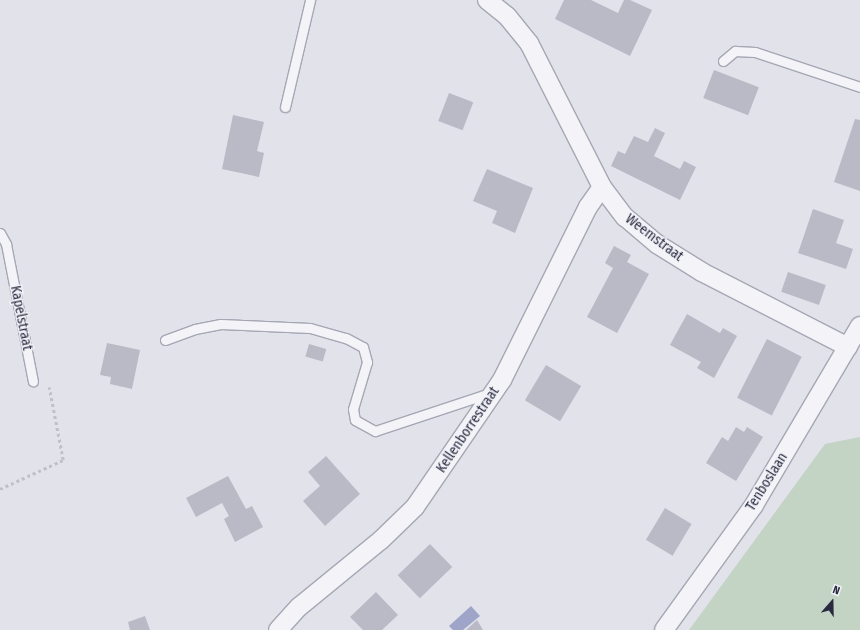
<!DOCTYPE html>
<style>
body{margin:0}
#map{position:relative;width:860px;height:630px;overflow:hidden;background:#e1e2ea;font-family:"Fira Sans Condensed",sans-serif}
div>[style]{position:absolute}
.green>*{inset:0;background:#c3d3c4}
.water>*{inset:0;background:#9ea5c8}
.building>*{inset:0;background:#b9bac6;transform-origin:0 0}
.path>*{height:2.5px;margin-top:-1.25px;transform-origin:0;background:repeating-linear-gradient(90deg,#bfc0c8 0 3px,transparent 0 6px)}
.roads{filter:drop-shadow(1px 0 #a6a7b4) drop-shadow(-1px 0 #a6a7b4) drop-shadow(0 1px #a6a7b4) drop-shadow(0 -1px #a6a7b4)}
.lane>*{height:9px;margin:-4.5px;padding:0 4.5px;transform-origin:4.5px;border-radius:4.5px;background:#f4f4f8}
.street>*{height:18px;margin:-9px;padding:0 9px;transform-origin:9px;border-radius:9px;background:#f4f4f8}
span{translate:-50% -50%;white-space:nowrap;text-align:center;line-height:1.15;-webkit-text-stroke:3px #f1f2f7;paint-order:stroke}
.street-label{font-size:14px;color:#2a2b41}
.north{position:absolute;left:812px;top:582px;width:40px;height:40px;-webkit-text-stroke:3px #f1f2f7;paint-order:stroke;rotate:20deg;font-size:11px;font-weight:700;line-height:16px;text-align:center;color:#2a2b41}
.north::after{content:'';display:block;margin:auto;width:14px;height:18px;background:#2a2b41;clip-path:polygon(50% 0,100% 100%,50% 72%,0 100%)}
</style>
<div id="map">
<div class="green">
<div style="clip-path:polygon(860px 437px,860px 630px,689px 630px,825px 444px)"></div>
</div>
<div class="water">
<div style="clip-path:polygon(471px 606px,480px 616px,463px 630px,453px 630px,449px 626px)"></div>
</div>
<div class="building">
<div style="clip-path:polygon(564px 0,591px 0,618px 13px,624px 0,630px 0,652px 10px,630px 56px,555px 19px)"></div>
<div style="left:714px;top:70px;width:48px;height:30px;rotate:21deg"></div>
<div style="left:449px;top:93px;width:26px;height:30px;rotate:21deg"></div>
<div style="clip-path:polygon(233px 115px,264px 122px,257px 151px,264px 153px,259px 177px,222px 169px)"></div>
<div style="clip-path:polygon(855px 119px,860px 120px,860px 191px,834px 182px)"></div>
<div style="clip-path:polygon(655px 128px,665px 133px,654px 156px,680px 169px,684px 161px,696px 167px,680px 200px,611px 166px,618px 151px,625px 154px,634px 136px,648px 142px)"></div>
<div style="clip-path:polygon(487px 169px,533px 188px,515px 233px,492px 223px,497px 211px,473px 201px)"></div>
<div style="clip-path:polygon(813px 209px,844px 220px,836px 243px,853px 249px,846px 269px,798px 253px)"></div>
<div style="clip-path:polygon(614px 246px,631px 255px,627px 262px,649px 274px,617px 333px,587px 317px,613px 268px,605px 263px)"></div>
<div style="left:788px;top:272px;width:40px;height:21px;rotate:19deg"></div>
<div style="clip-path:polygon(687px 314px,720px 333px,723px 328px,737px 336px,714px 378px,697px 368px,701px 362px,670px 345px)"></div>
<div style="left:767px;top:339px;width:39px;height:66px;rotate:27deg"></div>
<div style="clip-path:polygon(107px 343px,140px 350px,132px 389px,110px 384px,111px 377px,100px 375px)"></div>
<div style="left:309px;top:344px;width:18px;height:13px;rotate:16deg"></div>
<div style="left:546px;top:365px;width:41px;height:41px;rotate:31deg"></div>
<div style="clip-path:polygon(736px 427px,744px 432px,747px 427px,763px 437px,736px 481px,706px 463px,722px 437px,728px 441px)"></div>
<div style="clip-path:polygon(326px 456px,360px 494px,325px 526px,303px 501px,320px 486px,308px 472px)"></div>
<div style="clip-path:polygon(228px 476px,246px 509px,252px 506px,263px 527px,235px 542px,224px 519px,229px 516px,222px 503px,196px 517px,186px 498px)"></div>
<div style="left:665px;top:508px;width:31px;height:37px;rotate:31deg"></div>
<div style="left:430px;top:544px;width:32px;height:45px;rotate:46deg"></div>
<div style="clip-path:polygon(376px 592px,398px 615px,382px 630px,363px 630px,350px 617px)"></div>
<div style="clip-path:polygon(145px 616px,150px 630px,130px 630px,128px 622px)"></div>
<div style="clip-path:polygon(477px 620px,483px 630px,466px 630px)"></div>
</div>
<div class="path">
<div style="left:0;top:489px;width:69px;rotate:-24.7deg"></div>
<div style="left:63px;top:460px;width:74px;rotate:-100.9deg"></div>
</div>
<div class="roads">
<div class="lane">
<div style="left:723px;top:61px;width:16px;rotate:-40deg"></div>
<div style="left:735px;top:51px;width:20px;rotate:3deg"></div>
<div style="left:755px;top:52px;width:111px;rotate:18.4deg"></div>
<div style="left:285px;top:107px;width:110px;rotate:-76.8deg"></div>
<div style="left:0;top:233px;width:13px;rotate:61deg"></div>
<div style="left:6px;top:244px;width:140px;rotate:78.9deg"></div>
<div style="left:165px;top:340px;width:32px;rotate:-20deg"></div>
<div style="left:195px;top:329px;width:26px;rotate:-11deg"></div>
<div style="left:221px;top:324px;width:89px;rotate:2.6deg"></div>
<div style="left:310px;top:328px;width:37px;rotate:16deg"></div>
<div style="left:346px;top:338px;width:19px;rotate:28deg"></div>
<div style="left:363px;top:347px;width:16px;rotate:75deg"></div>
<div style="left:367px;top:362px;width:49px;rotate:106.6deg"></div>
<div style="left:353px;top:409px;width:11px;rotate:80deg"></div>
<div style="left:355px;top:420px;width:23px;rotate:29deg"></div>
<div style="left:375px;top:431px;width:121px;rotate:-18.3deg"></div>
</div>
<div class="street">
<div style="left:487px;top:0;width:26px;rotate:39deg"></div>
<div style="left:507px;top:16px;width:35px;rotate:51deg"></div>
<div style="left:529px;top:43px;width:161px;rotate:63.1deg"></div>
<div style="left:602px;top:187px;width:38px;rotate:53deg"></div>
<div style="left:625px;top:217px;width:42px;rotate:40.2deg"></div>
<div style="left:657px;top:244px;width:53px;rotate:31.9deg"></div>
<div style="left:702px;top:272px;width:164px;rotate:27.2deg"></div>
<div style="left:278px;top:630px;width:31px;rotate:-48deg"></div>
<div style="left:299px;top:607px;width:106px;rotate:-39.3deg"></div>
<div style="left:381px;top:540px;width:47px;rotate:-44.1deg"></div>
<div style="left:415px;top:507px;width:154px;rotate:-55.6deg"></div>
<div style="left:502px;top:380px;width:193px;rotate:-63.6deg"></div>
<div style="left:588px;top:207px;width:24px;rotate:-55deg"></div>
<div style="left:664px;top:630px;width:154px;rotate:-54.2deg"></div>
<div style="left:754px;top:505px;width:208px;rotate:-59.4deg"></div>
</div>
</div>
<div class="street-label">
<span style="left:654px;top:238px;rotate:37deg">Weemstraat</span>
<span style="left:21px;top:318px;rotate:79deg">Kapelstraat</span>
<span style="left:468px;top:430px;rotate:-56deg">Kellenborrestraat</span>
<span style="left:767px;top:482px;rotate:-58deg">Tenboslaan</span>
</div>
<div class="north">N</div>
</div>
